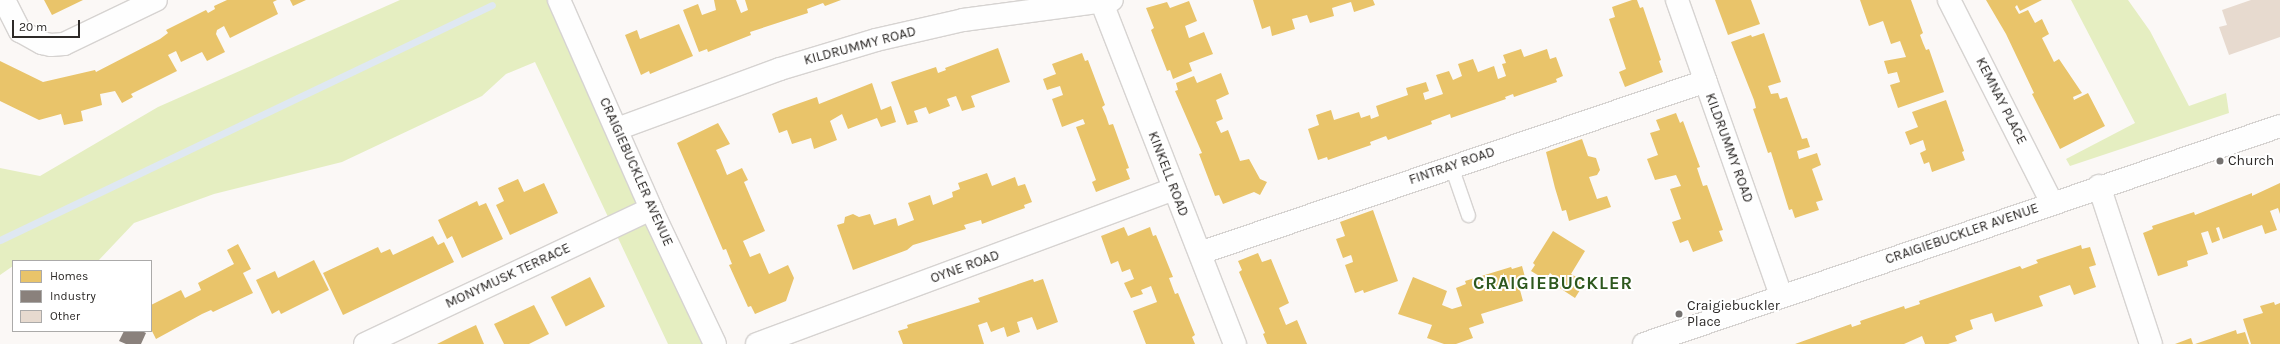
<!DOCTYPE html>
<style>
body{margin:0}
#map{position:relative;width:2280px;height:344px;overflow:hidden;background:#fbf8f6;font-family:Karla,sans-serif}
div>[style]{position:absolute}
.green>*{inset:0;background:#e5eec1}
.homes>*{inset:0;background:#e9c46a;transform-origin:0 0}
.industry>*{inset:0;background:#8a817c}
.stream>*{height:7px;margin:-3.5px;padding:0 3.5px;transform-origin:3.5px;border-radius:3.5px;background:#dfe8f2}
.building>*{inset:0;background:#e7dacf}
.roads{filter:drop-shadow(1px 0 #d6d3d1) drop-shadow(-1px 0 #d6d3d1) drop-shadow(0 1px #d6d3d1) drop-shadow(0 -1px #d6d3d1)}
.service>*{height:13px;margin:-6.5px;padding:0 6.5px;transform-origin:6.5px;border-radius:6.5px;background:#fefefe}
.minor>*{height:22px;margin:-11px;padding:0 11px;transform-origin:11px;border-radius:11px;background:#fefefe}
.dots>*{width:11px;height:11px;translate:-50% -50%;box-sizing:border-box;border:2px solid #fff;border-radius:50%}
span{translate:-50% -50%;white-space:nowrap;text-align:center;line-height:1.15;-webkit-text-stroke:4px #fff;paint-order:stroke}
.street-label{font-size:14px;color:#2d2a28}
.poi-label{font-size:14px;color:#2d2a28}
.left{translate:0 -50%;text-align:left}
.district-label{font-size:18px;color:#2e581e;font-weight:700;letter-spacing:1px}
.legend{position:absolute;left:12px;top:260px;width:140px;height:72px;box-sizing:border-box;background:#fff;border:1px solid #abaaa9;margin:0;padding:5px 7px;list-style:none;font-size:12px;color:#2d2a28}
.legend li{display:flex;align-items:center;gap:8px;height:20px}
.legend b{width:20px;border:1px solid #abaaa9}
.scale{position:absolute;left:12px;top:20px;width:68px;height:18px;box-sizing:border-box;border:2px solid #2d2a28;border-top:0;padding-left:5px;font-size:12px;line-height:14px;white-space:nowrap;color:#2d2a28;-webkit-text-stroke:3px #fff;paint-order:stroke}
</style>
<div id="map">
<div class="green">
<div style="clip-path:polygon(400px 0,559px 0,715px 344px,668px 344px,535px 62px,506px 74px,482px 96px,342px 162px,214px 194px,134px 223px,98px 261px,13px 261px,13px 266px,0 275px,0 168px,40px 176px,158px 107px)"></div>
<div style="clip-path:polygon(2071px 0,2128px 0,2150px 31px,2189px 106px,2226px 93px,2229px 113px,2070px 166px,2066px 159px,2135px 123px)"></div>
</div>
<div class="homes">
<div style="clip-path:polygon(44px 0,83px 0,52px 15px)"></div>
<div style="clip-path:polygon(227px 0,277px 0,273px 2px,278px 14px,230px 38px,224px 26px,217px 30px,216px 34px,225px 52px,207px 61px,202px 52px,181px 62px,176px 51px,168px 55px,177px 71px,131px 94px,133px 97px,122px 103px,115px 91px,100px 94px,102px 105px,81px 111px,83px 121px,64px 125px,61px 114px,39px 120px,0 101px,0 61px,43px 82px,95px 70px,96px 72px,160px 39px,168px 33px,166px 30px,206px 10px,208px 13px,215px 9px,214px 6px)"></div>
<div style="clip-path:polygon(290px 0,306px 0,293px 6px)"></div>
<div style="clip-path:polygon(714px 0,736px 0,741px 13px,748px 10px,745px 0,841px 0,825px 6px,823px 3px,807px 9px,808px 13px,750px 32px,751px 35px,708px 52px,707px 49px,699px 52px,683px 10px,698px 4px,702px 15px,716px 10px)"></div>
<div style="clip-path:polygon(1253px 0,1373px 0,1375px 5px,1354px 12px,1351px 2px,1332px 8px,1334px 16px,1310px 23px,1307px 15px,1292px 19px,1295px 29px,1272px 36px,1270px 26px,1262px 29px)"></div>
<div style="clip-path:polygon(1632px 0,1637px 0,1640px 8px,1643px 7px,1661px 60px,1659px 61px,1663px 72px,1625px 87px,1619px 72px,1626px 69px,1609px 19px,1615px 17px,1612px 7px)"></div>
<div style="clip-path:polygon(1715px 0,1751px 0,1760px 24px,1728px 35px)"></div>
<div style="clip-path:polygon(1860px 0,1911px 0,1923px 33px,1920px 35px,1923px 43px,1926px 50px,1929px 49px,1944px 92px,1898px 108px,1890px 85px,1900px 82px,1897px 72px,1888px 74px,1884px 61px,1906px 57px,1900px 41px,1891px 44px,1883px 21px,1869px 26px)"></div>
<div style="clip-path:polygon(1986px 0,2042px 0,2020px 11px,2017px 5px,2015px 7px,2019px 14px,2028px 10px,2035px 23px,2042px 19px,2049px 34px,2042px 38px,2054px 62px,2059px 59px,2082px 93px,2073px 97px,2074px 100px,2088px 93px,2105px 126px,2060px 149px,2032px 94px,2034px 93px,2006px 34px)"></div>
<div style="clip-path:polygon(1189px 1px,1197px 21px,1185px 26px,1189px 38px,1204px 32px,1213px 54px,1189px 63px,1192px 71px,1173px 79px,1170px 70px,1167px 71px,1151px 30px,1154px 28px,1146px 8px,1167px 2px,1170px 8px)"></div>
<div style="clip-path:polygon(679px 24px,693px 56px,650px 74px,649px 71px,641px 75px,625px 35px,637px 30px,640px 39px)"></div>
<div style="clip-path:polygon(1764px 33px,1781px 82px,1768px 86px,1771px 94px,1778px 93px,1780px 99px,1787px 97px,1802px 139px,1807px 138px,1810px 147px,1797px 151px,1799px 159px,1817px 153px,1821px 165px,1812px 169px,1823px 200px,1816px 202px,1819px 210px,1795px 218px,1792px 209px,1789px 210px,1771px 152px,1768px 153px,1753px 109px,1756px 108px,1754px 100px,1731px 42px,1751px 35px,1752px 37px)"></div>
<div style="clip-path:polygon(998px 48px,1010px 82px,971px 96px,975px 107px,962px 111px,956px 96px,947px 99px,950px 106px,929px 114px,926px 107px,914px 111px,918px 122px,907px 125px,891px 82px,936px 67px,938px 73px,946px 70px,945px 68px)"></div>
<div style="clip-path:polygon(1521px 49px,1524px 57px,1547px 49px,1550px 59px,1556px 57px,1563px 76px,1556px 79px,1557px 82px,1514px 97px,1513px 94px,1505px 97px,1506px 99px,1451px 118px,1450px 114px,1431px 121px,1432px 124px,1388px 140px,1386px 136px,1370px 142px,1371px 145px,1328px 160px,1327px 157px,1318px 160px,1308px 129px,1319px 125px,1316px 115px,1331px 110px,1334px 120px,1359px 112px,1361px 118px,1370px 115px,1371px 119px,1379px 116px,1376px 106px,1408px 95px,1406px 88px,1426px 82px,1429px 91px,1423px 93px,1425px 100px,1443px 94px,1436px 75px,1449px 71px,1453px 80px,1462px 76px,1458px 64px,1473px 59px,1478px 72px,1494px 66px,1498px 79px,1506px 76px,1502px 64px,1506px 63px,1503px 55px)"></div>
<div style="clip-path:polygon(1082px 53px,1085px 61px,1088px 60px,1105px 105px,1102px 107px,1106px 116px,1109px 125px,1113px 124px,1129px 168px,1126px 169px,1130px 179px,1096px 192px,1092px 182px,1096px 180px,1076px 127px,1085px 124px,1083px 119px,1062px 127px,1052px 99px,1063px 95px,1060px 86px,1047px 90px,1043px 79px,1056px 74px,1052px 64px)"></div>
<div style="clip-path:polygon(1221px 73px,1229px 94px,1216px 100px,1223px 119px,1216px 122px,1221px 133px,1228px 130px,1240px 161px,1249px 159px,1260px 179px,1267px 182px,1260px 195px,1254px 192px,1223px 204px,1219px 195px,1215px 196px,1199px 154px,1202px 153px,1175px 91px,1178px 90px,1176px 83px,1194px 76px,1197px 83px)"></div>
<div style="clip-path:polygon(872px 83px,881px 110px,891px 106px,896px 122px,881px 127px,877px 118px,848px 129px,842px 114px,830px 121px,837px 140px,814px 149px,811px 138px,792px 144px,787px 130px,779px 133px,772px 114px,780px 110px,817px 97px,819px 104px)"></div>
<div style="clip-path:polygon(1946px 100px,1964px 151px,1962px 152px,1965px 160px,1932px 172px,1929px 162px,1924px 164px,1920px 153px,1926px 150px,1923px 140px,1910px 145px,1905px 132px,1918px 127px,1912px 112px)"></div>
<div style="clip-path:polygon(1676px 113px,1680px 123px,1683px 121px,1700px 167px,1697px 168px,1703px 186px,1707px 185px,1723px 230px,1719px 231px,1723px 241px,1693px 252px,1688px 240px,1680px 243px,1672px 222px,1681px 219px,1670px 189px,1681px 186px,1676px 175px,1655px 180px,1647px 159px,1658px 155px,1650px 133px,1660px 130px,1656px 120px)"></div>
<div style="clip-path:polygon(718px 123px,730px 144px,716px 150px,720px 158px,727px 175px,742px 168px,748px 180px,744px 182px,765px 231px,743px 241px,750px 257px,760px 253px,769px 274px,788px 265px,794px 278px,786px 301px,755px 314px,751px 306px,748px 307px,729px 265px,732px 264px,726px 249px,723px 250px,677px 143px)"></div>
<div style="clip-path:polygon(1582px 139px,1588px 156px,1596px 158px,1600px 170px,1597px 175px,1589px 177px,1597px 199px,1607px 196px,1611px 207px,1569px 221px,1566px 210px,1562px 211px,1555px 188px,1546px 152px)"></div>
<div style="clip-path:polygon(987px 173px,992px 186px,1015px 177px,1018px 186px,1025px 184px,1032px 202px,1024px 205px,1025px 208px,982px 224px,981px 220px,964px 225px,966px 229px,913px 245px,907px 250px,853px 270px,837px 225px,844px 223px,845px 217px,853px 214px,859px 217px,870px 214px,874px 225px,896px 218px,898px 226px,914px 220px,908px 203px,930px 195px,933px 205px,953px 197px,952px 192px,960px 189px,958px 183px)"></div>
<div style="clip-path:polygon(518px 179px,524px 192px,544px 183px,558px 213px,510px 235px,496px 205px,504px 201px,498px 188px)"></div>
<div style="clip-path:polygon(2280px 183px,2280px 214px,2278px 208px,2270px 211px,2277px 230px,2265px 234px,2262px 225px,2223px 239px,2219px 227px,2216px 228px,2220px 240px,2212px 243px,2208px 231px,2201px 233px,2208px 254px,2187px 261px,2188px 266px,2158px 276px,2143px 233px,2153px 229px,2152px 226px,2194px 212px,2195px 215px,2252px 193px,2252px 196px)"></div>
<div style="clip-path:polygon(477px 201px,479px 206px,486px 203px,503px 239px,462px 258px,452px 236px,447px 239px,438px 220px)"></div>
<div style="clip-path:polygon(1373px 210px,1398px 281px,1364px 293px,1363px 290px,1355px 293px,1345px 265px,1353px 262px,1352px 258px,1351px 255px,1343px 258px,1336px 239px,1345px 236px,1340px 222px)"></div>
<div style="clip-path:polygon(1124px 227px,1128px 236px,1150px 227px,1153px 236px,1156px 235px,1173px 277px,1169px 278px,1175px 294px,1178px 293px,1195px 335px,1192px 337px,1195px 344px,1146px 344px,1133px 311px,1157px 302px,1151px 286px,1141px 290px,1143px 294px,1131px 298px,1124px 283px,1134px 279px,1130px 269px,1122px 272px,1118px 261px,1111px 264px,1101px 236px)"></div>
<div style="clip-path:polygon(1553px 231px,1585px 251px,1571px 274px,1585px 282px,1575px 298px,1552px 283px,1555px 277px,1550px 273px,1546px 280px,1531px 271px,1535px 265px,1533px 263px)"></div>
<div style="clip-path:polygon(433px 236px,438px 245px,444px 242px,454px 262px,343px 315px,323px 273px,378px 247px,381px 253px,390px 249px,393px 255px)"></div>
<div style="clip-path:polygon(238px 244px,251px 269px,243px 273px,253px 293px,213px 312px,211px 310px,202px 314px,156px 339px,151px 329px,151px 305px,181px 290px,185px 298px,201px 290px,198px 283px,234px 264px,227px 250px)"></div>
<div style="clip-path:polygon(2081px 245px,2082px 249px,2090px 247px,2096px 265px,2089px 267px,2096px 287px,2074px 295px,2070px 285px,2039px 296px,2043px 306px,1995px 322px,1992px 313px,1970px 320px,1973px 329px,1955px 336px,1957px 341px,1948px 344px,1925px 344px,1922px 336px,1904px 344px,1795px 344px,1851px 324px,1852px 327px,1861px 324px,1860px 321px,1904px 306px,1905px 309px,1920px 304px,1919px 301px,2020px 266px,2022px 269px,2038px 263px,2036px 260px)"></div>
<div style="clip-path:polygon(1258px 253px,1262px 262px,1271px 259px,1289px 303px,1279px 308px,1286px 325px,1297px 320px,1307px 344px,1267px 344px,1263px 334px,1265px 333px,1239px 272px,1242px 270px,1238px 261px)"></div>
<div style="clip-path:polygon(314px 260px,329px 290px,281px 314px,279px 310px,272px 314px,256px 280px,275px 271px,278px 278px)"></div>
<div style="clip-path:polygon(1522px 266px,1528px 288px,1520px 290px,1523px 301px,1481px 314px,1484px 323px,1469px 328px,1473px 338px,1456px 344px,1444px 344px,1427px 338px,1432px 325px,1398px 314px,1413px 277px,1447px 291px,1442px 305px,1452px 309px,1462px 306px,1456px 288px,1466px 284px,1465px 281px,1511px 267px,1512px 269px)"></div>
<div style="left:590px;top:277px;width:33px;height:44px;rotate:63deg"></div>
<div style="clip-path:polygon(1033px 279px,1034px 282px,1043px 279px,1058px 322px,1037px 330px,1032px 317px,1017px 322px,1020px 332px,1007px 337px,1004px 327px,991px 332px,987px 322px,978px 325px,984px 344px,903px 344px,898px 331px,908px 328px,907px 325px,980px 302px,978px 298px)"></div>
<div style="clip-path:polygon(2274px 302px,2275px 305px,2280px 303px,2280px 344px,2251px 344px,2243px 319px,2263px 313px,2260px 306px)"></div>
<div style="clip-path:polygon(534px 305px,549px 334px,529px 344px,504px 344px,494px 324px)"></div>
<div style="clip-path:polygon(476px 325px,484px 344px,437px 344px,455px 335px)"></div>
<div style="clip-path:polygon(2236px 330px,2237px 334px,2245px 332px,2249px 344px,2195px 344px)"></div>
<div style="clip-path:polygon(2191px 338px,2193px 344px,2175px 344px)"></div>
</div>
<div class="industry">
<div style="clip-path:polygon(124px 331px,142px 331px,146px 333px,141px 344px,126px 344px,119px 341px)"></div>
</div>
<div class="stream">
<div style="left:0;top:240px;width:545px;rotate:-25.53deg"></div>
</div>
<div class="building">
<div style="clip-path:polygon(2251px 0,2280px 0,2280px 37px,2229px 55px,2219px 27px,2227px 25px,2222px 10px)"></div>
</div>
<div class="roads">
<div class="service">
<div style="left:1451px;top:166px;width:52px;rotate:70.9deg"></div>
</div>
<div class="minor">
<div style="left:4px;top:0;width:35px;rotate:63deg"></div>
<div style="left:20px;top:31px;width:25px;rotate:29deg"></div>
<div style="left:42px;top:43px;width:9px;rotate:13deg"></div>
<div style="left:51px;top:45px;width:13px;rotate:-4deg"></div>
<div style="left:64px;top:44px;width:102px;rotate:-25.6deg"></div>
<div style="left:559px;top:0;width:228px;rotate:66.2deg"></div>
<div style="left:651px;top:209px;width:149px;rotate:64.6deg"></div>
<div style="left:1677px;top:0;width:314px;rotate:70.6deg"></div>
<div style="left:1949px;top:0;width:228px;rotate:63.1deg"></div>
<div style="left:1102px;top:3px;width:366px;rotate:68.7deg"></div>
<div style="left:617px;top:129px;width:174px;rotate:-20.2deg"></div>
<div style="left:780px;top:69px;width:100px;rotate:-16.8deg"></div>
<div style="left:876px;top:40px;width:89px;rotate:-12.9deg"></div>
<div style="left:963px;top:20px;width:150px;rotate:-7.6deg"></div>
<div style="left:2099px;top:186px;width:166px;rotate:71.8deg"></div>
<div style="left:1200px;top:253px;width:534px;rotate:-18.77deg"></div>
<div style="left:365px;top:344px;width:316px;rotate:-25.3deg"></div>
<div style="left:757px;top:344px;width:444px;rotate:-20.4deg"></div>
<div style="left:1644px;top:344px;width:672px;rotate:-18.92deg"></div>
</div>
</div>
<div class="dots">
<div style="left:2220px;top:161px;background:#757270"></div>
<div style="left:1679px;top:314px;background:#757270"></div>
</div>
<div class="street-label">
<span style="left:860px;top:46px;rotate:-15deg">KILDRUMMY ROAD</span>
<span style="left:2001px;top:101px;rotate:63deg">KEMNAY PLACE</span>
<span style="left:1729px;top:148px;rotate:70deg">KILDRUMMY ROAD</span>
<span style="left:1452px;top:166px;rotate:-19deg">FINTRAY ROAD</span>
<span style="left:636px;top:172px;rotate:66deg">CRAIGIEBUCKLER AVENUE</span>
<span style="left:1168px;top:174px;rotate:69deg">KINKELL ROAD</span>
<span style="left:1962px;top:234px;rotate:-19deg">CRAIGIEBUCKLER AVENUE</span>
<span style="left:965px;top:267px;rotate:-20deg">OYNE ROAD</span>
<span style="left:508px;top:276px;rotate:-25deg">MONYMUSK TERRACE</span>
</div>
<div class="poi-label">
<span class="left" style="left:2228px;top:161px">Church</span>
<span class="left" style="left:1687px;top:314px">Craigiebuckler<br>Place</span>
</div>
<div class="district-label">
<span style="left:1553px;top:283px">CRAIGIEBUCKLER</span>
</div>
<ul class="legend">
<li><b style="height:11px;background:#e9c46a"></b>Homes</li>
<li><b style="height:11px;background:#8a817c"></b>Industry</li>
<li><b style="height:11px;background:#e7dacf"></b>Other</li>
</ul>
<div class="scale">20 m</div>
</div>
